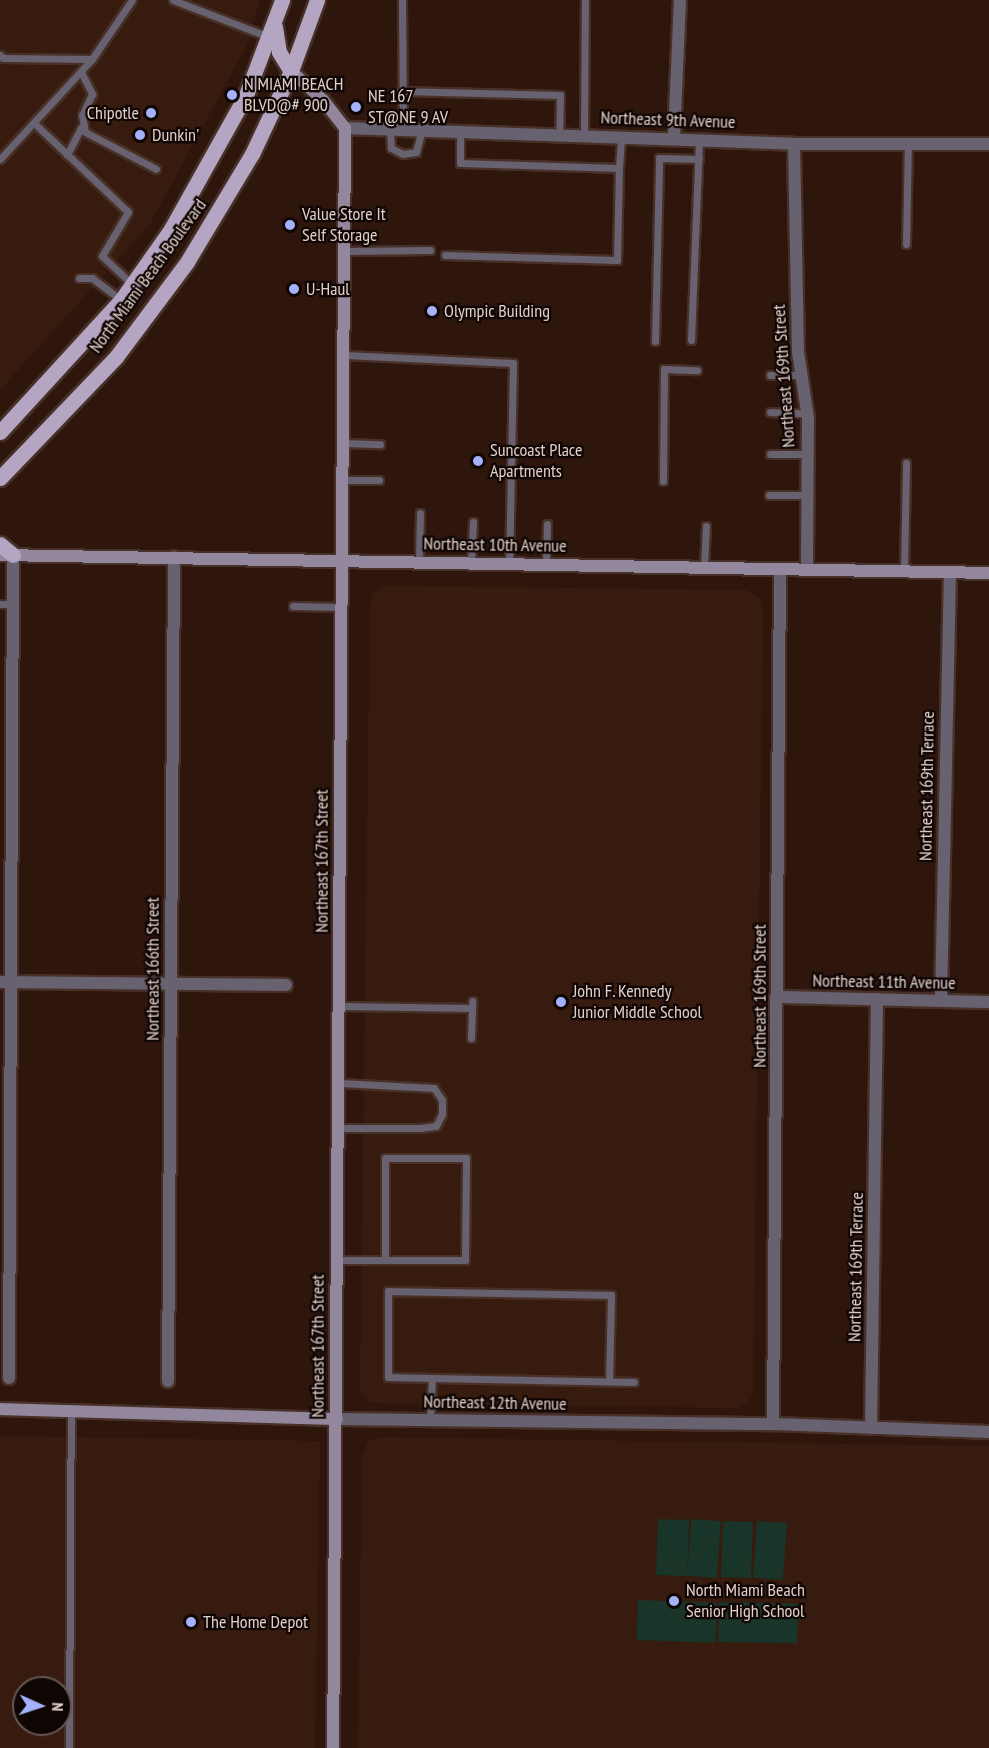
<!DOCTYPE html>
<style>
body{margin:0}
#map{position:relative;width:989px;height:1748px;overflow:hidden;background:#2e160d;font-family:"PT Sans Narrow",sans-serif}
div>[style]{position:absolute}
.built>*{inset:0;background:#381b0f}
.green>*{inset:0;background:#193428;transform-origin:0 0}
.roads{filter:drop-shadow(2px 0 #473027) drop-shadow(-2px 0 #473027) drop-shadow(0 2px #473027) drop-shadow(0 -2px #473027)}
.lane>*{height:7px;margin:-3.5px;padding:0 3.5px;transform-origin:3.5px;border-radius:3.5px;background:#68616f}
.street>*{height:12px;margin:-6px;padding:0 6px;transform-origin:6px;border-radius:6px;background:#68616f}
.secondary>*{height:12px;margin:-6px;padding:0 6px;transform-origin:6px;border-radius:6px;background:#93879e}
.primary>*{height:15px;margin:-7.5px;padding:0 7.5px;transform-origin:7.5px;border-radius:7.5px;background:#b4a5c2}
.dots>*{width:16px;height:16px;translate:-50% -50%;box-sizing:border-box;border:3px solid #0f0503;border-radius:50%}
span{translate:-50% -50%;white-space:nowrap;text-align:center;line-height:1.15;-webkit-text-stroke:4.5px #0f0503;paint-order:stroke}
.poi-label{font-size:18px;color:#e1d0ca}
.left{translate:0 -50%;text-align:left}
.right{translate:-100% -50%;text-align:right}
.street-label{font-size:18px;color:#e1d0ca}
.north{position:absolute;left:12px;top:1676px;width:60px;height:60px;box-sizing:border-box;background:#0f0503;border:2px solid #635653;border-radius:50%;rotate:93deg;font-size:16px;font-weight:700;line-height:24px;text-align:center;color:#e1d0ca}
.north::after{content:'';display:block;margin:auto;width:21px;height:27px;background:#a4b2fc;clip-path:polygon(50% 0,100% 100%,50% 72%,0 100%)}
</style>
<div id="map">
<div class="built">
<div style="clip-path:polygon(0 0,260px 0,248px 43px,150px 224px,0 390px)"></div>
<div style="clip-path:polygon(384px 586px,746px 590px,760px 598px,763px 613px,753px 1393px,748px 1403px,737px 1408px,371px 1403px,360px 1392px,370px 602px,373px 593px)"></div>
<div style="clip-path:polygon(evenodd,0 1436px,320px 1441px,315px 1748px,0 1748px,0 1436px,24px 1688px,60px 1688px,60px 1724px,24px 1724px,24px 1688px)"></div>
<div style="clip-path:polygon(379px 1437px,989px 1446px,989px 1748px,358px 1748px,362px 1455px,368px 1442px)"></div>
</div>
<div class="green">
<div style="left:658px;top:1519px;width:31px;height:56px;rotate:2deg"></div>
<div style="left:691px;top:1519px;width:30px;height:57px;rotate:4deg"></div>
<div style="left:723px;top:1521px;width:30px;height:56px;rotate:2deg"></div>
<div style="left:757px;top:1521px;width:30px;height:57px;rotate:4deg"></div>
<div style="left:638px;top:1600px;width:79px;height:40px;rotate:2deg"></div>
<div style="left:719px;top:1602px;width:79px;height:40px;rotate:1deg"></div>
</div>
<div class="roads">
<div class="lane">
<div style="left:173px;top:0;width:103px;rotate:21.1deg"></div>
<div style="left:402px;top:0;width:130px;rotate:89.6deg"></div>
<div style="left:0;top:55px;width:4px;rotate:45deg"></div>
<div style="left:3px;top:58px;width:89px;rotate:0.6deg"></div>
<div style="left:81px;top:72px;width:25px;rotate:63deg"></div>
<div style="left:92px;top:94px;width:23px;rotate:115deg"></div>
<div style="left:82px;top:115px;width:17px;rotate:80deg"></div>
<div style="left:85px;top:132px;width:80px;rotate:27.5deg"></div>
<div style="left:400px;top:91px;width:160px;rotate:1.4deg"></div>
<div style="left:560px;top:95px;width:39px;rotate:91deg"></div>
<div style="left:34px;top:123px;width:129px;rotate:43.4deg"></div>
<div style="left:128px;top:212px;width:51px;rotate:120.6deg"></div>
<div style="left:102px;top:256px;width:42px;rotate:43.1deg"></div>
<div style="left:390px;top:130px;width:18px;rotate:87deg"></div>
<div style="left:391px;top:148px;width:13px;rotate:27deg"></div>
<div style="left:403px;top:154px;width:13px;rotate:-9deg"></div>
<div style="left:416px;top:152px;width:23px;rotate:-75deg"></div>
<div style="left:584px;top:135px;width:135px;rotate:-89.6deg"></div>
<div style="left:67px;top:155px;width:31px;rotate:-63deg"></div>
<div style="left:0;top:159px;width:136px;rotate:-47.4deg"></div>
<div style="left:92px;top:59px;width:71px;rotate:-55.9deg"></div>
<div style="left:619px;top:168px;width:32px;rotate:-86deg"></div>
<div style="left:906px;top:244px;width:100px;rotate:-88.9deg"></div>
<div style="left:345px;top:251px;width:85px;rotate:-0.7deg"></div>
<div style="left:445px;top:255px;width:172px;rotate:1.7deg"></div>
<div style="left:617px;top:260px;width:92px;rotate:-88.8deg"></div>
<div style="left:619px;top:168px;width:159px;rotate:-178.2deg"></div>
<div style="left:460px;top:163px;width:31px;rotate:-90deg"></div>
<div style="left:79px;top:278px;width:13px"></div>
<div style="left:92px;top:278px;width:36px;rotate:37deg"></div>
<div style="left:691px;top:340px;width:201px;rotate:-87.7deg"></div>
<div style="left:655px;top:341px;width:183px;rotate:-88.7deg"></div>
<div style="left:659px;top:158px;width:40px;rotate:1.4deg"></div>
<div style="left:344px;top:355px;width:169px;rotate:2.7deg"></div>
<div style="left:513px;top:363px;width:200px;rotate:91.1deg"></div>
<div style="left:770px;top:375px;width:31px"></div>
<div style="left:770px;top:412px;width:37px;rotate:2deg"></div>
<div style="left:344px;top:443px;width:36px;rotate:2deg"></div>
<div style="left:770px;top:454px;width:38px"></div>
<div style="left:344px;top:480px;width:35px"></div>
<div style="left:663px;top:481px;width:112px;rotate:-89.5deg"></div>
<div style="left:664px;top:369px;width:33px;rotate:2deg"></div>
<div style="left:769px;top:495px;width:39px"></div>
<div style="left:419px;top:561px;width:48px;rotate:-88.8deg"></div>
<div style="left:471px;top:562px;width:40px;rotate:-87.1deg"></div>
<div style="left:546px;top:564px;width:40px;rotate:-88.6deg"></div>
<div style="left:704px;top:567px;width:41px;rotate:-87.2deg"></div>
<div style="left:904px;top:571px;width:108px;rotate:-88.9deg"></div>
<div style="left:0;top:604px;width:13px"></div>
<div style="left:293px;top:606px;width:50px;rotate:1.1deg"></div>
<div style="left:341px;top:1006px;width:130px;rotate:0.9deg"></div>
<div style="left:471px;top:1038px;width:37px;rotate:-88deg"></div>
<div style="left:340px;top:1128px;width:80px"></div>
<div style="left:420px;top:1128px;width:16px;rotate:-7deg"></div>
<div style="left:436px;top:1126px;width:13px;rotate:-63deg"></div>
<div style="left:442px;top:1114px;width:14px;rotate:-90deg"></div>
<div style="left:442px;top:1100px;width:14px;rotate:-124deg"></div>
<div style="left:434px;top:1088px;width:94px;rotate:-177deg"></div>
<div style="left:338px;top:1260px;width:127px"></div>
<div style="left:465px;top:1260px;width:102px;rotate:-89.4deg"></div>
<div style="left:466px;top:1158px;width:81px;rotate:180deg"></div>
<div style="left:385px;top:1158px;width:102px;rotate:90deg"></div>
<div style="left:432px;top:1378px;width:202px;rotate:1.1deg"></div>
<div style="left:430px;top:1420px;width:42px;rotate:-87.3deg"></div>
<div style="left:432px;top:1378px;width:44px;rotate:-178.7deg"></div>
<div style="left:388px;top:1377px;width:86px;rotate:-90deg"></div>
<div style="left:388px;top:1291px;width:223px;rotate:1deg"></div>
<div style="left:611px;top:1295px;width:86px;rotate:91.3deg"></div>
<div style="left:69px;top:1748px;width:337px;rotate:-89.7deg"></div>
</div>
<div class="street">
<div style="left:345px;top:128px;width:449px;rotate:2deg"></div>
<div style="left:794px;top:144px;width:195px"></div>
<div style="left:674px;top:137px;width:137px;rotate:-87.5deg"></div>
<div style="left:794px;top:144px;width:208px;rotate:88.9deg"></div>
<div style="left:798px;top:352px;width:67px;rotate:81.4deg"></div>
<div style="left:808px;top:418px;width:151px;rotate:90.4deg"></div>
<div style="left:0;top:982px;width:286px;rotate:0.6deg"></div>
<div style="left:778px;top:997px;width:211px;rotate:1.4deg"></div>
<div style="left:941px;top:1001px;width:429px;rotate:-88.8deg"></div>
<div style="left:9px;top:1378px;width:823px;rotate:-89.72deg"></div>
<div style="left:168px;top:1381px;width:824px;rotate:-89.58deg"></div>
<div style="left:337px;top:1419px;width:436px;rotate:0.7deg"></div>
<div style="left:773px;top:1424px;width:216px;rotate:2.1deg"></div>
<div style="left:773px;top:1424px;width:855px;rotate:-89.53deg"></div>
<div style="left:871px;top:1428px;width:429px;rotate:-89.2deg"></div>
</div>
<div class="secondary">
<div style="left:291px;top:71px;width:43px;rotate:42.2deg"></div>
<div style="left:323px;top:100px;width:36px;rotate:52deg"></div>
<div style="left:345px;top:128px;width:1620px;rotate:90.42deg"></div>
<div style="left:0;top:555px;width:989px;rotate:1.04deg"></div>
<div style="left:0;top:1409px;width:337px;rotate:1.7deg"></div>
</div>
<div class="primary">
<div style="left:275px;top:27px;width:25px;rotate:81deg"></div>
<div style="left:279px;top:52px;width:22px;rotate:58deg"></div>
<div style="left:0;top:432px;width:179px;rotate:-47.5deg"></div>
<div style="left:121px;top:300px;width:87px;rotate:-54.8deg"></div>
<div style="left:171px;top:229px;width:154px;rotate:-60.8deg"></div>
<div style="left:246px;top:95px;width:102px;rotate:-69.2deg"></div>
<div style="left:0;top:478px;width:168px;rotate:-46.2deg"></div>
<div style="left:116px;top:357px;width:119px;rotate:-53.2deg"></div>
<div style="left:187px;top:262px;width:126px;rotate:-59deg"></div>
<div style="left:252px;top:154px;width:92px;rotate:-64.8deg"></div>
<div style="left:291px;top:71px;width:76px;rotate:-69.9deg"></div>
<div style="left:0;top:544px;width:17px;rotate:40deg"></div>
</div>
</div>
<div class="dots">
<div style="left:232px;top:95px;background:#a4b2fc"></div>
<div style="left:356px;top:107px;background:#a4b2fc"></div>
<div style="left:151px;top:113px;background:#a4b2fc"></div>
<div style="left:140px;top:135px;background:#a4b2fc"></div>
<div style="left:290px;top:225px;background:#a4b2fc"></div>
<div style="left:294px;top:289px;background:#a4b2fc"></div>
<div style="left:432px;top:311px;background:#a4b2fc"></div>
<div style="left:478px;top:461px;background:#a4b2fc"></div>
<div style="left:561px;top:1002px;background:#a4b2fc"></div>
<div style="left:674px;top:1601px;background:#a4b2fc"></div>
<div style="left:191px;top:1622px;background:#a4b2fc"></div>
</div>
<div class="poi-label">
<span class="left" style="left:244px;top:95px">N MIAMI BEACH<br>BLVD@# 900</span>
<span class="left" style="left:368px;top:107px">NE 167<br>ST@NE 9 AV</span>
<span class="right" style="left:139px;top:113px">Chipotle</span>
<span class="left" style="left:152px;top:135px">Dunkin'</span>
<span class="left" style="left:302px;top:225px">Value Store It<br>Self Storage</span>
<span class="left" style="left:306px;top:289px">U-Haul</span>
<span class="left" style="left:444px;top:311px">Olympic Building</span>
<span class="left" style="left:490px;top:461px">Suncoast Place<br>Apartments</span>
<span class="left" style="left:573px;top:1002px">John F. Kennedy<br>Junior Middle School</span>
<span class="left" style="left:686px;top:1601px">North Miami Beach<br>Senior High School</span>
<span class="left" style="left:203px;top:1622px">The Home Depot</span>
</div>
<div class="street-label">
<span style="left:668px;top:120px;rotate:2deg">Northeast 9th Avenue</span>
<span style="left:148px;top:276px;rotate:-54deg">North Miami Beach Boulevard</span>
<span style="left:784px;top:376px;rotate:-94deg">Northeast 169th Street</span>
<span style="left:495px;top:545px;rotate:1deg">Northeast 10th Avenue</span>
<span style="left:927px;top:786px;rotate:-89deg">Northeast 169th Terrace</span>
<span style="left:322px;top:861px;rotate:-90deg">Northeast 167th Street</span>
<span style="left:153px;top:969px;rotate:-90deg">Northeast 166th Street</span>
<span style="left:884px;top:982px;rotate:1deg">Northeast 11th Avenue</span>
<span style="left:760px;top:996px;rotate:-90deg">Northeast 169th Street</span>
<span style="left:856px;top:1267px;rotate:-89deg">Northeast 169th Terrace</span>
<span style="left:318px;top:1346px;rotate:-90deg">Northeast 167th Street</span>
<span style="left:495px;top:1403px;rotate:1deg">Northeast 12th Avenue</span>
</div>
<div class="north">N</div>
</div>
